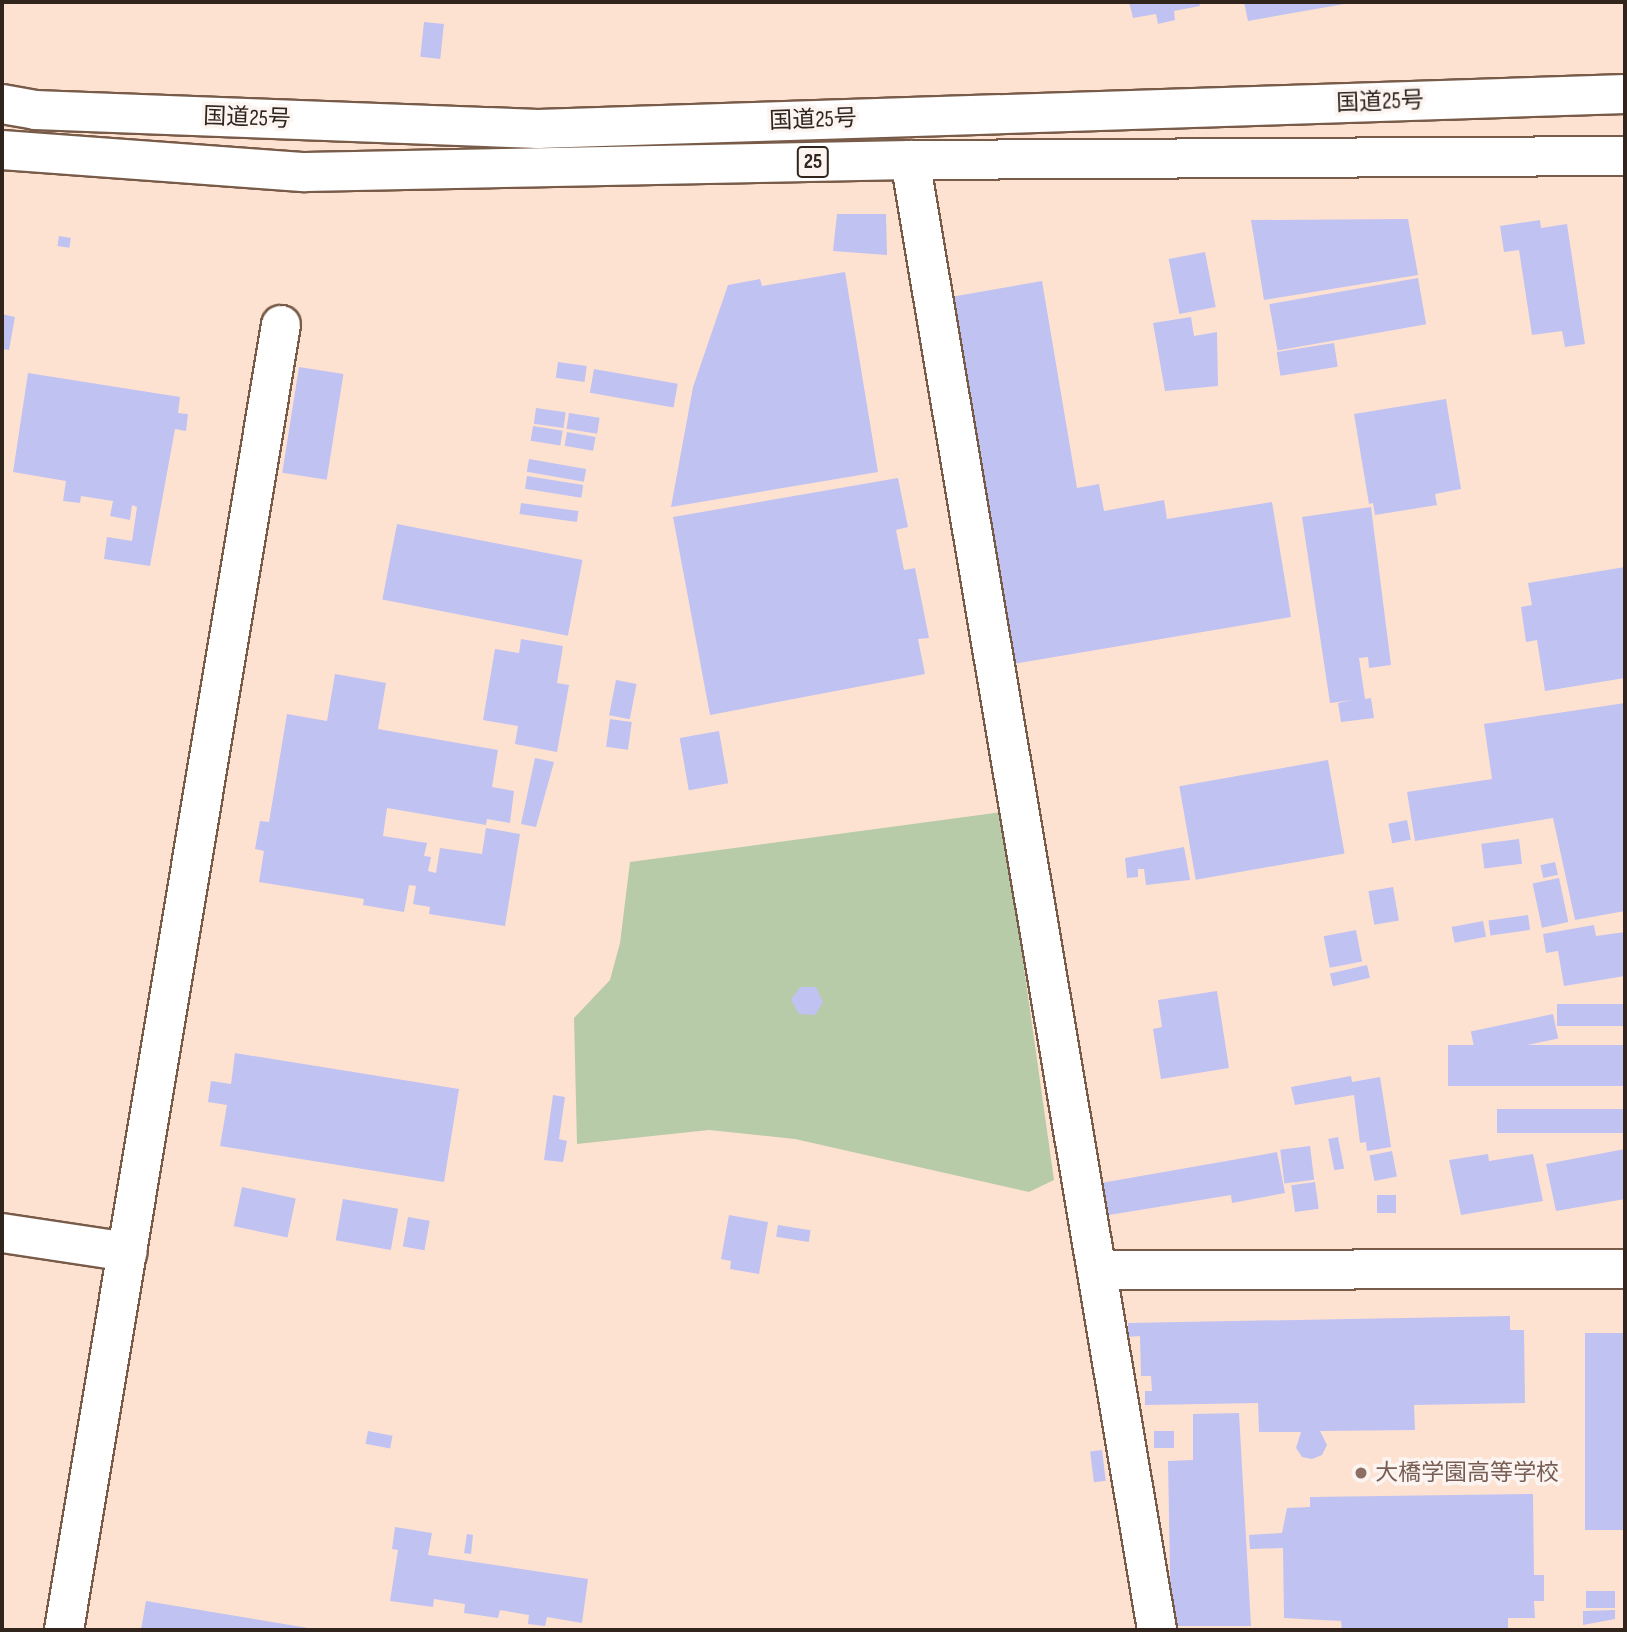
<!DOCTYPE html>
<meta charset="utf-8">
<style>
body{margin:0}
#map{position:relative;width:1627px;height:1632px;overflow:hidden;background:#fee2d1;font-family:"Sofia Sans Condensed","Noto Sans JP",sans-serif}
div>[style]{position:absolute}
.green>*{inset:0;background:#b7cba8}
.building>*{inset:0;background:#c0c2f2;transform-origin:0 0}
.roads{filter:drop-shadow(2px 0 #785b48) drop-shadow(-2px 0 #785b48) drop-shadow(0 2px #785b48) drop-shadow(0 -2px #785b48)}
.minor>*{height:38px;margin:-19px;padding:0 19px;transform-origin:19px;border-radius:19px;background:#fff}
.highway>*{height:38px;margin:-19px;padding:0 19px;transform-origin:19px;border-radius:19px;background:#fff}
.dots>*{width:19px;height:19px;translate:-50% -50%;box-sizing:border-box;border:4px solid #fbf4f0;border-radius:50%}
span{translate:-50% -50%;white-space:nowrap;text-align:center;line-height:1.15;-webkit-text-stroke:7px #fbf4f0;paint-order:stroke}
.shield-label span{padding:2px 5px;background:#fbf4f0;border:2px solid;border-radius:5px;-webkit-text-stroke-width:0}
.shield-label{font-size:21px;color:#31241c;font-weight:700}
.street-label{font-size:23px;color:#31241c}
.education-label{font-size:23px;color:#785e54}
.left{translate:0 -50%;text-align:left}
.frame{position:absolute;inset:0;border:4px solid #31241c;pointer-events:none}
</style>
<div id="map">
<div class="green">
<div style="clip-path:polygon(1002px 812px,1054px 1180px,1029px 1192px,795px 1139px,709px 1130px,577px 1144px,574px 1018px,610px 980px,620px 943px,630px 862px)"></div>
</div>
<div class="building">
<div style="clip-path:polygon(1129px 2px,1199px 2px,1200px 6px,1174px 11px,1175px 20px,1158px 24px,1156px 14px,1133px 18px)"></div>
<div style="clip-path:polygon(1244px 2px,1350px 2px,1350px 3px,1248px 21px)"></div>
<div style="left:424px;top:22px;width:20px;height:35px;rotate:6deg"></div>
<div style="clip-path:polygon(837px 214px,886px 214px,887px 255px,833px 251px)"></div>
<div style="clip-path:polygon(1408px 219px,1418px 275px,1264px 300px,1251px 220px)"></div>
<div style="clip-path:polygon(1540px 220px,1541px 228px,1567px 224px,1585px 344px,1565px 347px,1562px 331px,1532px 335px,1519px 250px,1504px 252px,1500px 226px)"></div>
<div style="left:59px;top:236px;width:12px;height:10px;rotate:9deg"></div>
<div style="left:1205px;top:252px;width:56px;height:37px;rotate:79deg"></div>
<div style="clip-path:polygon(845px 272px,878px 472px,671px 507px,693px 387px,728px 285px,760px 279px,762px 286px)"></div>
<div style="left:1418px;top:278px;width:47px;height:151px;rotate:80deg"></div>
<div style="clip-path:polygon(1042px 281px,1077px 488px,1099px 484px,1104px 511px,1164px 500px,1167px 519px,1272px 502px,1291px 617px,1007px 665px,945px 298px)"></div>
<div style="clip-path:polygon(2px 314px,15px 317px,9px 350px,2px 349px)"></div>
<div style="clip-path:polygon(1191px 317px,1194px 336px,1217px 332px,1218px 386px,1165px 391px,1153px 323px)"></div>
<div style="left:1334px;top:343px;width:24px;height:58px;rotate:81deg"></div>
<div style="left:558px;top:362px;width:29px;height:16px;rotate:8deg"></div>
<div style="left:299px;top:367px;width:45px;height:107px;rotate:9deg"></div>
<div style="left:594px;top:369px;width:85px;height:24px;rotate:10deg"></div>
<div style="clip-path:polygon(28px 373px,180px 397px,178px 413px,188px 414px,186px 431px,175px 429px,150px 566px,104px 559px,107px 537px,132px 541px,137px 507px,132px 505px,130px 520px,110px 516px,113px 501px,81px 496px,80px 503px,63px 501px,66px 481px,13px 472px)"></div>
<div style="clip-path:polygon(1446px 399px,1461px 489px,1435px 494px,1437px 505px,1375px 515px,1373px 503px,1369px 504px,1354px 414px)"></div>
<div style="left:536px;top:408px;width:30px;height:16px;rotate:8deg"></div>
<div style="left:569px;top:413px;width:31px;height:16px;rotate:9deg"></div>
<div style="left:533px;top:426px;width:30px;height:15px;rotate:9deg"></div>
<div style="left:567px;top:432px;width:29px;height:14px;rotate:10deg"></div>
<div style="left:529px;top:459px;width:58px;height:13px;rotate:10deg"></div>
<div style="left:527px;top:476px;width:57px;height:13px;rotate:9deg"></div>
<div style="clip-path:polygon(898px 478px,908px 527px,896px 530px,904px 570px,915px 568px,929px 638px,918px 639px,925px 674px,710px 715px,673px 517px)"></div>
<div style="left:521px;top:503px;width:58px;height:11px;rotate:8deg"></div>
<div style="clip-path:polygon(1371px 507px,1391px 665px,1369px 668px,1368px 657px,1359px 658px,1365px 699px,1371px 698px,1374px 718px,1341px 722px,1338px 703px,1353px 700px,1330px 703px,1302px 517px)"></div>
<div style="left:397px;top:524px;width:189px;height:77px;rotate:11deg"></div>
<div style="clip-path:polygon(1625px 567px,1625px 678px,1545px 691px,1537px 640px,1526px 642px,1521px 607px,1532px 605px,1528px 583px)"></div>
<div style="clip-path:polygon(521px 639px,563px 646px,557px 683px,569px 685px,557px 752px,515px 744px,518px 726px,483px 720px,495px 649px,519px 653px)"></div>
<div style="clip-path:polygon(335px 674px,386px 683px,378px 729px,498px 750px,492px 787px,514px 791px,510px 823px,487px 819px,486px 825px,387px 808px,383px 836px,427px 843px,424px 856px,431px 857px,428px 871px,436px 873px,440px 848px,482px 854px,486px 828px,520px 834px,505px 926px,429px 914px,430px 907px,413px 904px,416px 886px,409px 885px,404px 912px,363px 905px,364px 899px,259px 882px,264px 851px,255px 849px,260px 821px,269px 822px,287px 714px,327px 721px)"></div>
<div style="left:616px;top:680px;width:21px;height:36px;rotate:11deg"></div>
<div style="clip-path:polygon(1625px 703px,1625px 911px,1575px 920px,1553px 818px,1415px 841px,1407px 792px,1492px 779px,1484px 724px)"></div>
<div style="left:610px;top:719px;width:22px;height:28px;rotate:8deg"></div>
<div style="left:719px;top:731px;width:53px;height:40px;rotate:80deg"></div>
<div style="clip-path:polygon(535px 758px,554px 762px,536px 827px,521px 824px)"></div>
<div style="left:1328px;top:760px;width:95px;height:151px;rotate:80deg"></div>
<div style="left:1407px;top:820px;width:20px;height:19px;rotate:79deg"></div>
<div style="left:1519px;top:839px;width:25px;height:38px;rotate:83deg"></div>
<div style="clip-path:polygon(1184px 847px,1190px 880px,1146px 885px,1144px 869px,1138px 869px,1138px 877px,1127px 878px,1125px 858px)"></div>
<div style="left:1555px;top:862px;width:13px;height:15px;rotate:77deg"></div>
<div style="left:1559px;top:878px;width:45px;height:27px;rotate:78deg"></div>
<div style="left:1393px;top:887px;width:34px;height:25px;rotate:80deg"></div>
<div style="left:1528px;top:915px;width:15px;height:40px;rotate:82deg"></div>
<div style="left:1483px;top:921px;width:16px;height:32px;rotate:79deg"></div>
<div style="clip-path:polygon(1594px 925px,1596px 936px,1625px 932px,1625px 976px,1564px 986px,1558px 951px,1546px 953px,1543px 934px)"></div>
<div style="left:1356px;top:930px;width:32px;height:33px;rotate:79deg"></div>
<div style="left:1367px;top:965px;width:13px;height:38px;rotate:77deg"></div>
<div style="clip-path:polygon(800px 987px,816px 987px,823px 1002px,815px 1015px,799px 1014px,791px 1000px)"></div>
<div style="clip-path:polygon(1217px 991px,1229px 1068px,1161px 1079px,1153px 1029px,1162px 1027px,1158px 1000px)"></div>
<div style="left:1625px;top:1004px;width:22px;height:68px;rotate:90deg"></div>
<div style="left:1553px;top:1014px;width:25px;height:84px;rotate:78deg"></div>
<div style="left:1625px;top:1045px;width:41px;height:177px;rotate:90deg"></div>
<div style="clip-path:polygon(235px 1053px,459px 1089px,444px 1182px,220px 1146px,227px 1105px,208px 1102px,211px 1081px,231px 1084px)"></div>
<div style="clip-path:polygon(1351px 1076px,1352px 1082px,1380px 1077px,1391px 1147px,1367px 1151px,1366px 1142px,1360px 1143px,1354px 1095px,1295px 1105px,1291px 1087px)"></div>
<div style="clip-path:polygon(553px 1095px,565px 1097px,559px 1139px,567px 1141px,563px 1162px,544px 1160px)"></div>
<div style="left:1625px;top:1109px;width:24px;height:128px;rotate:90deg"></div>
<div style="left:1338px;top:1137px;width:32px;height:10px;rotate:79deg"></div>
<div style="left:1310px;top:1146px;width:34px;height:30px;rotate:83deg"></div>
<div style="clip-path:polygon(1625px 1149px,1625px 1199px,1556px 1211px,1546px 1164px)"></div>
<div style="left:1392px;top:1151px;width:26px;height:23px;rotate:79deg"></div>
<div style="clip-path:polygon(1277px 1152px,1285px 1193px,1232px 1203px,1231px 1195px,1109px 1215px,1101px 1183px)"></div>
<div style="clip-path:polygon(1488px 1154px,1489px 1161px,1533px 1154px,1543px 1201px,1461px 1215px,1449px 1160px)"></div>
<div style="left:1315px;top:1182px;width:27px;height:24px;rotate:82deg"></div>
<div style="left:242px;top:1187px;width:55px;height:40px;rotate:12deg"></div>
<div style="left:1377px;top:1195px;width:19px;height:18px"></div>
<div style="left:343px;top:1199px;width:56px;height:42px;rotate:10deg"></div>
<div style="clip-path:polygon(729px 1215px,768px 1222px,759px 1274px,730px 1269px,731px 1261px,721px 1259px)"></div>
<div style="left:408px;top:1217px;width:22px;height:30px;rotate:10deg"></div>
<div style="left:778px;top:1225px;width:33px;height:12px;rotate:9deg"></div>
<div style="clip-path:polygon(1510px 1316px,1510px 1330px,1524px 1330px,1525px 1403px,1414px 1405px,1415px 1430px,1320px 1431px,1327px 1445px,1322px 1455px,1312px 1459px,1302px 1457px,1296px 1448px,1301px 1432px,1259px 1432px,1258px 1403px,1145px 1405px,1145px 1391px,1152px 1391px,1151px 1376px,1141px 1376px,1140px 1336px,1128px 1337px,1128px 1323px)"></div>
<div style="left:1625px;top:1333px;width:197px;height:40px;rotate:90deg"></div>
<div style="clip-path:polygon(1239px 1413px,1251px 1626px,1171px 1626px,1168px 1461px,1193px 1460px,1193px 1414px)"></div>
<div style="left:368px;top:1431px;width:25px;height:13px;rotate:11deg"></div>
<div style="left:1154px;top:1431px;width:20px;height:17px"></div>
<div style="left:1102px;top:1450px;width:31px;height:12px;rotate:83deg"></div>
<div style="clip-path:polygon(1533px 1494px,1534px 1575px,1544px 1575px,1544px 1601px,1534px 1601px,1535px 1618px,1508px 1618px,1508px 1628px,1342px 1630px,1341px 1621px,1284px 1618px,1283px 1548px,1250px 1549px,1249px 1535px,1282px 1533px,1287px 1508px,1310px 1507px,1310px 1497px)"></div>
<div style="clip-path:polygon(395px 1527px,432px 1533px,428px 1555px,588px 1579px,582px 1623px,547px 1617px,545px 1626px,528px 1624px,529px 1615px,500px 1610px,498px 1618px,464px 1613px,465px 1604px,434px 1599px,433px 1607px,390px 1601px,398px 1550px,392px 1549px)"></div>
<div style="clip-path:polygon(467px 1534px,473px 1535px,471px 1554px,464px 1553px)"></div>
<div style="left:1615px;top:1591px;width:17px;height:29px;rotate:90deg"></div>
<div style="clip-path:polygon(146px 1601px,314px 1629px,313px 1630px,141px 1630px)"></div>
<div style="clip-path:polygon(1615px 1610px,1615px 1619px,1583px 1625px,1583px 1611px)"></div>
</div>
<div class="roads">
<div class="minor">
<div style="left:910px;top:160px;width:1491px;rotate:80.46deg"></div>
<div style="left:2px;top:1233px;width:127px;rotate:8.6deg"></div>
<div style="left:1097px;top:1270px;width:528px;rotate:-0.11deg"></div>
<div style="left:64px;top:1630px;width:1323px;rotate:-80.56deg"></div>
</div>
<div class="highway">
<div style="left:2px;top:104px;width:34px;rotate:10deg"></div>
<div style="left:35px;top:110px;width:503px;rotate:2.16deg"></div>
<div style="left:538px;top:129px;width:1088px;rotate:-1.84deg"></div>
<div style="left:2px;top:150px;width:304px;rotate:4.2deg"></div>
<div style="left:305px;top:172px;width:605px;rotate:-1.14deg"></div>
<div style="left:910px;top:160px;width:715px;rotate:-0.32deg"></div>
</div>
</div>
<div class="dots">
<div style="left:1361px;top:1473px;background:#8d6e63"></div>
</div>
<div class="shield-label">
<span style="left:813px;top:162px">25</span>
</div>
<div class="street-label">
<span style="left:1380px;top:102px;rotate:-2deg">国道25号</span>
<span style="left:247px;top:118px;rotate:2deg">国道25号</span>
<span style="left:813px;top:120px;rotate:-2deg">国道25号</span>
</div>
<div class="education-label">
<span class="left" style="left:1375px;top:1473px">大橋学園高等学校</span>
</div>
<div class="frame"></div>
</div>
